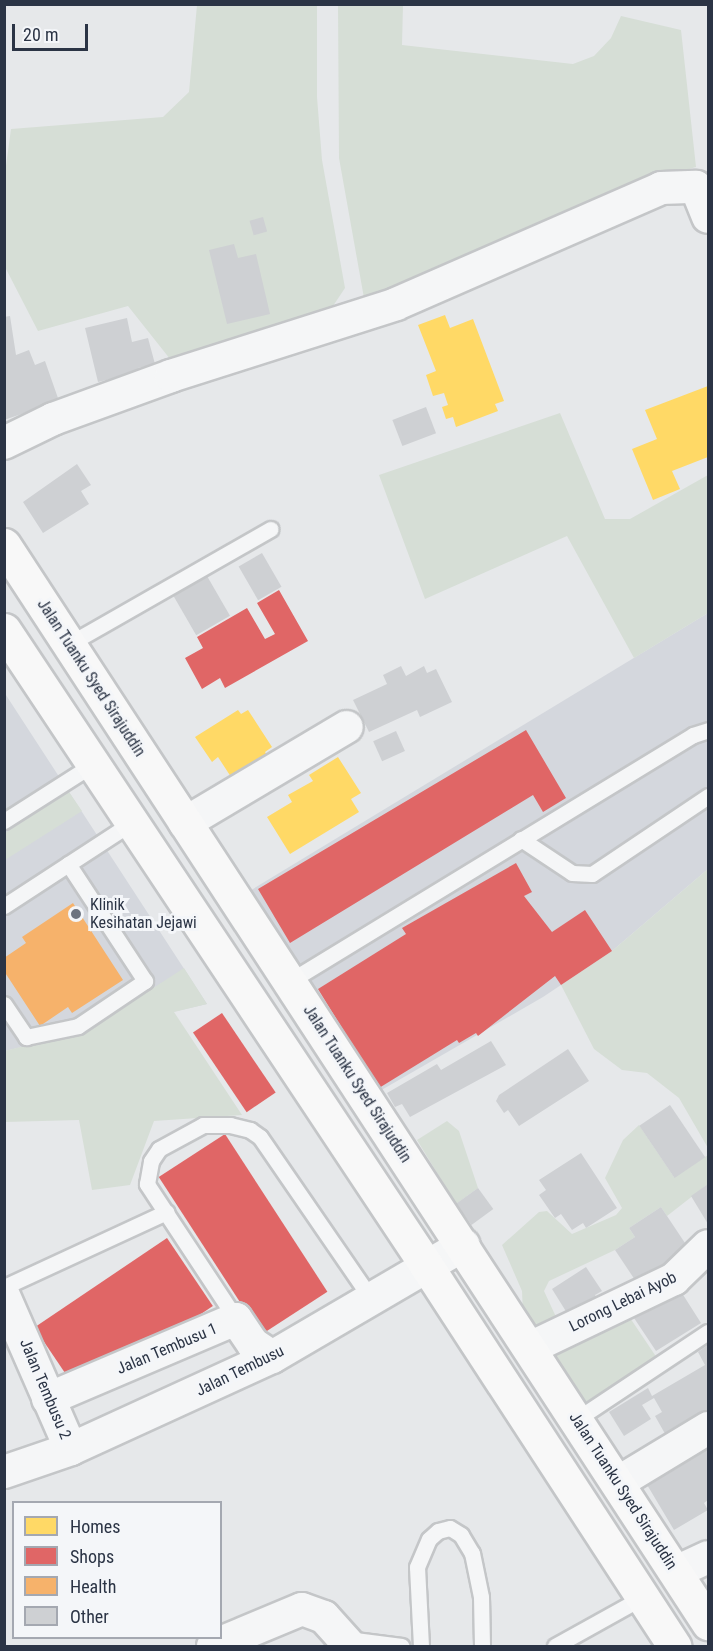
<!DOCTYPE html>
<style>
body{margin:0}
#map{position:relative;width:713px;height:1651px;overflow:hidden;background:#e6e8ea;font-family:"Roboto Condensed",sans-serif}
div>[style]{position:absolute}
.built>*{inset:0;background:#d4d7dd}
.green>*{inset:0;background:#d6ded6;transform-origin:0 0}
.homes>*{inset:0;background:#ffd966}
.shops>*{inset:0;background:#e06666;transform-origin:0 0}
.health>*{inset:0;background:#f6b26b}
.building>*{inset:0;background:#ced0d3;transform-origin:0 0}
.roads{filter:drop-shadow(2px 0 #c4c6c8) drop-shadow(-2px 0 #c4c6c8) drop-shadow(0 2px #c4c6c8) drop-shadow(0 -2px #c4c6c8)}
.service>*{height:15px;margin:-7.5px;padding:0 7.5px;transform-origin:7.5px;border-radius:7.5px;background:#f5f6f7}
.minor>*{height:32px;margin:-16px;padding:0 16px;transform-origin:16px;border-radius:16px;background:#f5f6f7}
.trunk>*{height:33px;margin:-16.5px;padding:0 16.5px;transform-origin:16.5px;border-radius:16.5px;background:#f8f8f8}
.dots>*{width:16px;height:16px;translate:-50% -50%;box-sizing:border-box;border:3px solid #f4f6f9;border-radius:50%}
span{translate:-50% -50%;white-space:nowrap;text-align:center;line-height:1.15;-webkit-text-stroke:6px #f4f6f9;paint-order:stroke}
.street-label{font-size:16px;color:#2b3445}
.poi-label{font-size:16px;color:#2b3445}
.left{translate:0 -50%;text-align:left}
.frame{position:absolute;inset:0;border:6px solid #2b3445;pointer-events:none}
.legend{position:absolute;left:12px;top:1501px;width:210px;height:138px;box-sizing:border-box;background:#f4f6f9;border:2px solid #a4a8b1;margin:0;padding:8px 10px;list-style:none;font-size:18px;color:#2b3445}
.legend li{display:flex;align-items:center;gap:12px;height:30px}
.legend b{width:30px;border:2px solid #a4a8b1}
.scale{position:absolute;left:12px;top:24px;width:76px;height:27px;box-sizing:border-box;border:3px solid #2b3445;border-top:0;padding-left:8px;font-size:18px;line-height:21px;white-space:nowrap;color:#2b3445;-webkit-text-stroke:4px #f4f6f9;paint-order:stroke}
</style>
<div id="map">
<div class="built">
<div style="clip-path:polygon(708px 613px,708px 869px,612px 951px,543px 997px,378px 1092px,248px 892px)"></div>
<div style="clip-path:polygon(4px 692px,69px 792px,207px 1004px,5px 1051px)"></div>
</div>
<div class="green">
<div style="clip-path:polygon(197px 5px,317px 5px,317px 97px,322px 160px,345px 288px,333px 306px,311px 319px,174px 364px,128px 306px,38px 331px,5px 267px,5px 173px,11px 129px,163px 117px,189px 92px)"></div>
<div style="clip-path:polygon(338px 5px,403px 5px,402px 45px,573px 64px,594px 56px,611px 38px,621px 16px,681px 30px,696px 167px,618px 189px,511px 242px,364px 298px,339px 158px)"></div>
<div style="clip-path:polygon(560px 413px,605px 519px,630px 519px,708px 475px,708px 613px,634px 658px,567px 536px,425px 599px,379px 475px)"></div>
<div style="clip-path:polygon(69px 792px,82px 811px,5px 860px,5px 833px)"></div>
<div style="clip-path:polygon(708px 869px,708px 1148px,679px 1098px,647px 1073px,622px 1070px,594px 1049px,561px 985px,612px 951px)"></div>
<div style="clip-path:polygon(184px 968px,207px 1004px,174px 1012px,242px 1115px,154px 1121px,130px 1185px,92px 1190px,79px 1120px,5px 1122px,4px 1051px,87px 1031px)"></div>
<div style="clip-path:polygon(447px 1121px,459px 1131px,478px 1188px,456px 1204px,417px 1140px)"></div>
<div style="clip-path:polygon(639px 1125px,674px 1177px,708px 1155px,708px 1184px,667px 1216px,661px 1207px,629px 1228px,635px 1237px,615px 1250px,549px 1281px,544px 1291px,557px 1319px,530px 1329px,523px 1315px,522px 1291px,502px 1245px,539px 1212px,547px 1211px,572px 1234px,616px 1215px,622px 1208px,605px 1178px,623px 1140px)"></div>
<div style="left:622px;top:1306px;width:62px;height:86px;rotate:56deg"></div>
</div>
<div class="homes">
<div style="clip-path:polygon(445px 315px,450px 328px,473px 319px,504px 401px,495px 404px,498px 411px,456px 427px,453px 417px,446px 419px,442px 407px,448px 405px,444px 393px,433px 396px,426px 375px,436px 371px,418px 325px)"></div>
<div style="clip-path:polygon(708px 386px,708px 457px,672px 471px,680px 489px,653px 500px,632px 449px,657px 439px,645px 410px)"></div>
<div style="clip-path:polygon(238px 710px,241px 714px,248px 710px,272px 747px,265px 752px,268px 757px,233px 780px,218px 757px,212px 762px,195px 737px)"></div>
<div style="clip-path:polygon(338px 757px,361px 793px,351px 799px,359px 812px,290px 854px,267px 817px,292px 802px,288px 795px,313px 781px,309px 775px)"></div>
</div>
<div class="shops">
<div style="clip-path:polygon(279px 590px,308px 641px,225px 688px,220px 678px,202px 689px,185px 658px,203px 648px,197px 637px,247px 608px,265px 639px,275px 634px,257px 603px)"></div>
<div style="clip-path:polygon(526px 730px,566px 798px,543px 812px,533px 795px,290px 943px,258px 889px)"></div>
<div style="clip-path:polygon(516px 863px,532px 892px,524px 896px,552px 932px,585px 910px,612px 951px,561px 985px,555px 976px,478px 1036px,476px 1033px,459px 1043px,457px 1040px,379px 1088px,318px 989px,406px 934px,402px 928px)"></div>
<div style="left:222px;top:1013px;width:96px;height:35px;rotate:56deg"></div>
<div style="left:225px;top:1134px;width:188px;height:79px;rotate:57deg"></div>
<div style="left:167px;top:1238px;width:82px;height:160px;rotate:56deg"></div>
</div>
<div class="health">
<div style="clip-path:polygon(73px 903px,123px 980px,72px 1013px,68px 1007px,40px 1026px,4px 971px,4px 958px,26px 943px,22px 937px)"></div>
</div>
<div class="building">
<div style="left:263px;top:217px;width:15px;height:14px;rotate:74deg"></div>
<div style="clip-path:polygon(234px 244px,238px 258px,256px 254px,270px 314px,227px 324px,209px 250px)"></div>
<div style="clip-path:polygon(10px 316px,16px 355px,29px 350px,35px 365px,45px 361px,59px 401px,4px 420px,4px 317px)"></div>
<div style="clip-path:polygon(127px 318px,132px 342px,148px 338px,155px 364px,138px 368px,140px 372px,98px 382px,85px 328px)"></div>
<div style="left:426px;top:407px;width:28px;height:36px;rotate:69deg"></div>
<div style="clip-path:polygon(77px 464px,91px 485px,81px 491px,89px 504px,43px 533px,23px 502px)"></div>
<div style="left:262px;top:553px;width:39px;height:27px;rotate:60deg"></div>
<div style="left:207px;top:576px;width:46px;height:39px;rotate:60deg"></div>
<div style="clip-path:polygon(401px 666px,406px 676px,424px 666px,427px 673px,436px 669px,452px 702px,420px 717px,417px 710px,369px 732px,353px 700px,387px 684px,383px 675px)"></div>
<div style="left:396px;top:731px;width:22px;height:25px;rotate:66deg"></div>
<div style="clip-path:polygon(491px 1041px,506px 1065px,410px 1117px,402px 1104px,395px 1107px,387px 1093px,437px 1064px,441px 1070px)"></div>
<div style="clip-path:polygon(568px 1049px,589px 1081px,519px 1126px,508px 1110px,504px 1113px,496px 1101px,499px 1095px)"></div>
<div style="left:670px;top:1105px;width:63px;height:37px;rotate:56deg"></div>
<div style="clip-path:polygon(581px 1153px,617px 1208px,586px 1228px,583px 1223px,572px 1230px,561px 1214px,555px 1218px,539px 1195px,546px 1190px,539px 1180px)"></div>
<div style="clip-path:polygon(708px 1184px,708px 1224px,691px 1196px)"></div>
<div style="left:478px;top:1188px;width:26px;height:27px;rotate:54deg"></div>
<div style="clip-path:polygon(661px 1207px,689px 1249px,682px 1266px,637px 1283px,615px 1250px,635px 1237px,629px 1228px)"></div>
<div style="clip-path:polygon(586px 1267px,602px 1291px,595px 1295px,600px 1303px,580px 1316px,576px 1308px,567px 1313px,552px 1289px)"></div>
<div style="clip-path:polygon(680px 1290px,701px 1323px,656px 1351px,632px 1315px,644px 1307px,648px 1311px)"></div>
<div style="clip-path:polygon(708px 1345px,708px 1415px,668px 1439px,655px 1416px,662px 1412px,654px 1398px,642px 1405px,651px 1419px,624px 1436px,609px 1412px,648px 1388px,652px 1396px,705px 1365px,698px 1352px)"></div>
<div style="clip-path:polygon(708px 1449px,708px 1500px,704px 1503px,708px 1510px,674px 1530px,643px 1478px,678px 1458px,682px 1465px)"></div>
</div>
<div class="roads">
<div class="service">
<div style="left:69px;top:644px;width:232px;rotate:-29.7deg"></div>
<div style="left:4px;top:821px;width:104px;rotate:-32.5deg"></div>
<div style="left:521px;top:839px;width:61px;rotate:33.7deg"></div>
<div style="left:572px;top:873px;width:20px;rotate:3deg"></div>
<div style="left:592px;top:874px;width:140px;rotate:-33.9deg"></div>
<div style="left:4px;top:906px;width:150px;rotate:-33.1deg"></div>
<div style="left:290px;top:981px;width:472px;rotate:-31.4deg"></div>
<div style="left:693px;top:735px;width:16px;rotate:-18deg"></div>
<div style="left:4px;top:1004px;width:40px;rotate:56deg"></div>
<div style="left:26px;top:1037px;width:53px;rotate:-11.9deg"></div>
<div style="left:78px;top:1026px;width:81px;rotate:-33.9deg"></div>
<div style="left:145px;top:981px;width:140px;rotate:-123.3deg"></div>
<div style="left:4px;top:1287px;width:179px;rotate:-24.8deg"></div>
<div style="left:236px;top:1319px;width:162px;rotate:-123.4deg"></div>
<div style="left:147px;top:1184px;width:23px;rotate:-80deg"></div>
<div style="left:151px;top:1161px;width:14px;rotate:-56deg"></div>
<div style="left:159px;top:1149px;width:50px;rotate:-28.6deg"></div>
<div style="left:203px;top:1125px;width:27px"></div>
<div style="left:230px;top:1125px;width:21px;rotate:14deg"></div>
<div style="left:250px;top:1130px;width:12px;rotate:35deg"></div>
<div style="left:260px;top:1137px;width:198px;rotate:55.5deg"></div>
<div style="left:577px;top:1419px;width:157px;rotate:-33.6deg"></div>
<div style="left:347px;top:1639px;width:55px;rotate:7.3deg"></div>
<div style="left:421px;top:1646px;width:79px;rotate:-92.9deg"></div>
<div style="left:417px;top:1567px;width:30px;rotate:-67deg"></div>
<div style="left:429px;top:1539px;width:12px;rotate:-42deg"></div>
<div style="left:438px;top:1531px;width:12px;rotate:-14deg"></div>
<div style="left:450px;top:1528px;width:13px;rotate:32deg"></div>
<div style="left:461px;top:1535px;width:21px;rotate:59deg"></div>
<div style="left:472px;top:1553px;width:45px;rotate:78.4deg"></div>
<div style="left:481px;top:1597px;width:49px;rotate:88.8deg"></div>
<div style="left:555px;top:1646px;width:101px;rotate:-29.1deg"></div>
</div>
<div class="minor">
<div style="left:4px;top:443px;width:55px;rotate:-26.1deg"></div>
<div style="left:53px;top:419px;width:126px;rotate:-20deg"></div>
<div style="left:171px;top:376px;width:236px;rotate:-17.7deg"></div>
<div style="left:396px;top:304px;width:289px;rotate:-23.6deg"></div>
<div style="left:661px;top:188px;width:35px;rotate:-2deg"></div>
<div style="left:696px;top:187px;width:32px;rotate:68deg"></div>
<div style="left:185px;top:823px;width:188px;rotate:-30.7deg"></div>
<div style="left:4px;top:1296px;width:167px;rotate:66.4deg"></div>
<div style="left:530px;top:1348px;width:160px;rotate:-25.6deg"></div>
<div style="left:674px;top:1279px;width:47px;rotate:-44.1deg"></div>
<div style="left:48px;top:1399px;width:204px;rotate:-23.1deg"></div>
<div style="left:236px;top:1319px;width:30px;rotate:56deg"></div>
<div style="left:253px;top:1344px;width:23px;rotate:34deg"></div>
<div style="left:4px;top:1472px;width:71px;rotate:-18.9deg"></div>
<div style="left:71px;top:1449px;width:221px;rotate:-24.6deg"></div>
<div style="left:272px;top:1357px;width:222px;rotate:-30.3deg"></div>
<div style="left:619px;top:1482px;width:104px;rotate:-31.2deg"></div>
<div style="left:676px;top:1572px;width:35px;rotate:-25deg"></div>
<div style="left:213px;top:1646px;width:96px;rotate:-22.6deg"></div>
<div style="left:302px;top:1609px;width:23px;rotate:20deg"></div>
<div style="left:324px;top:1617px;width:39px;rotate:48deg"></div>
</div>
<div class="trunk">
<div style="left:4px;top:545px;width:1288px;rotate:56.85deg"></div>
<div style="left:4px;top:630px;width:762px;rotate:56.39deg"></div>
<div style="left:426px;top:1265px;width:455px;rotate:56.9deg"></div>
</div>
</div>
<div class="dots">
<div style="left:76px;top:914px;background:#6c737f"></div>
</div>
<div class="street-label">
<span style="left:91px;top:678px;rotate:57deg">Jalan Tuanku Syed Sirajuddin</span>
<span style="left:357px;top:1084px;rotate:57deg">Jalan Tuanku Syed Sirajuddin</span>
<span style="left:623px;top:1302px;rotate:-26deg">Lorong Lebai Ayob</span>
<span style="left:167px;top:1349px;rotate:-23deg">Jalan Tembusu 1</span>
<span style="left:240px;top:1371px;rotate:-26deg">Jalan Tembusu</span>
<span style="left:45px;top:1389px;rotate:67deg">Jalan Tembusu 2</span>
<span style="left:623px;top:1491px;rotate:57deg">Jalan Tuanku Syed Sirajuddin</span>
</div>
<div class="poi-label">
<span class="left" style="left:90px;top:914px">Klinik<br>Kesihatan Jejawi</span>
</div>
<div class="frame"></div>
<ul class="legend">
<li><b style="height:16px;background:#ffd966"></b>Homes</li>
<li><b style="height:16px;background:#e06666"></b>Shops</li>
<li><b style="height:16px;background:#f6b26b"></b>Health</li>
<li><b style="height:16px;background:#ced0d3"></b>Other</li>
</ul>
<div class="scale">20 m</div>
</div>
